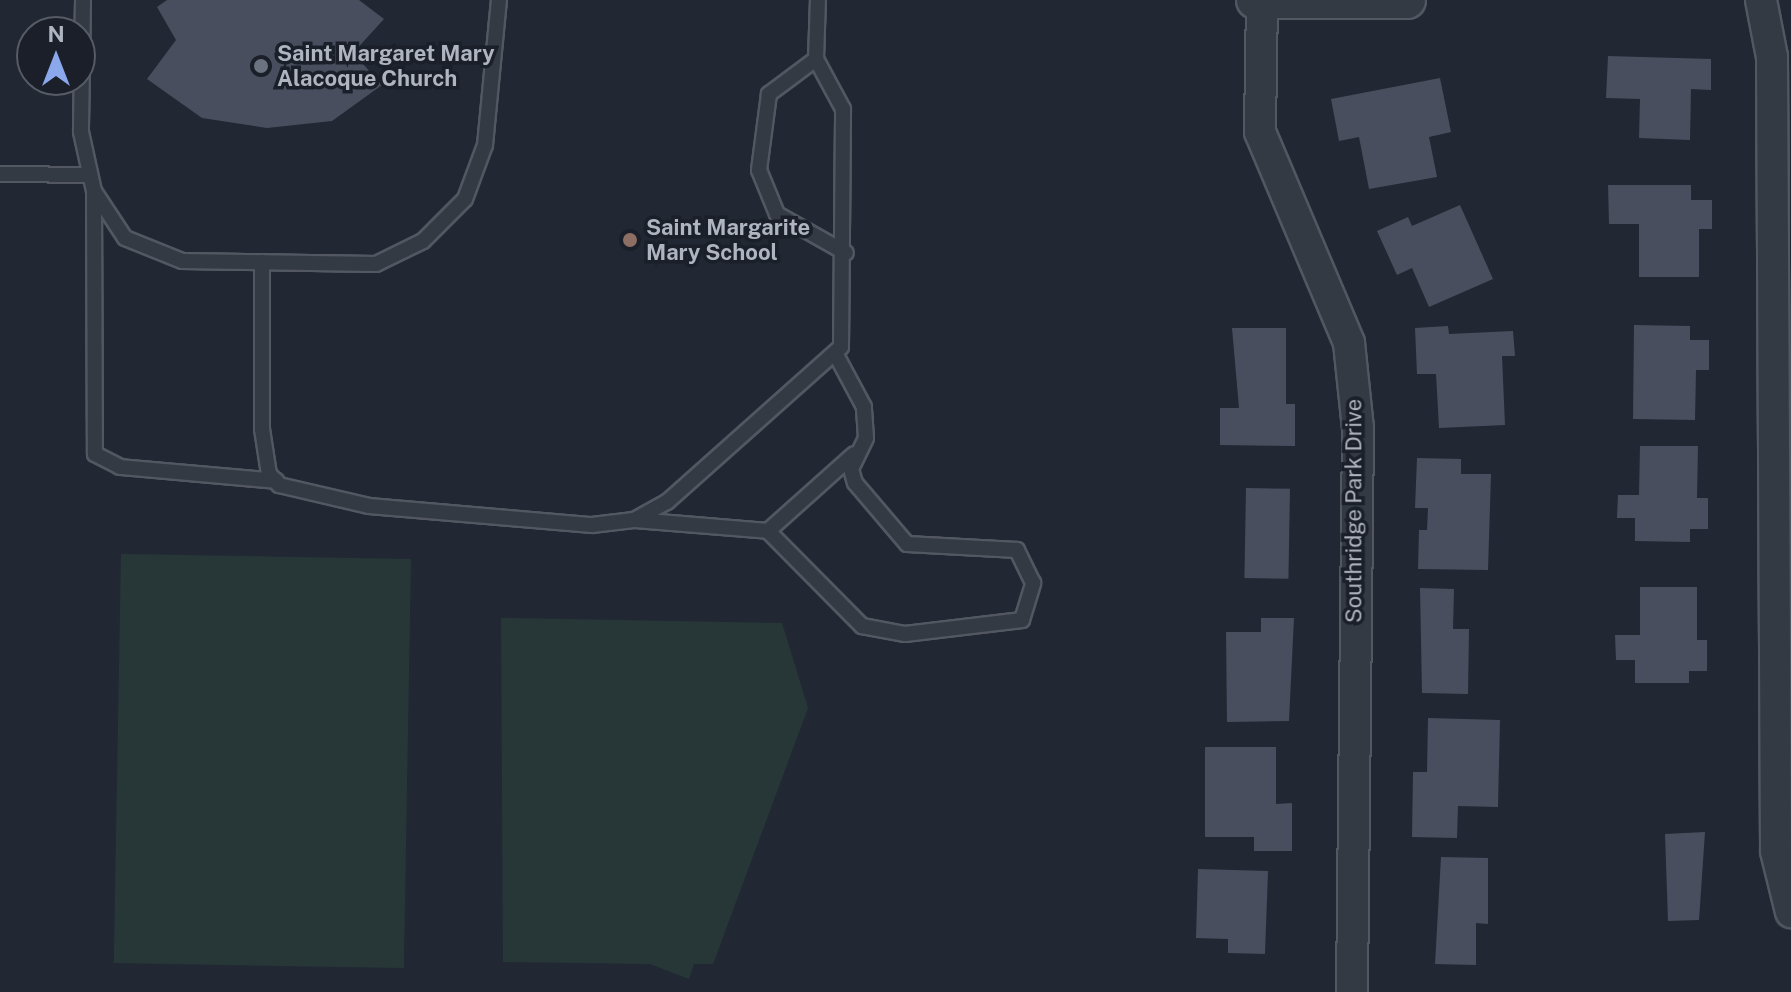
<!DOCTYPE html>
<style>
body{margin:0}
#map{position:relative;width:1791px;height:992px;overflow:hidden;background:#212833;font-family:"Public Sans",sans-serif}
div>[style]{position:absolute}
.green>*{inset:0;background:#273738;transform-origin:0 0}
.building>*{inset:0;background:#484e5d;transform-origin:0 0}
.roads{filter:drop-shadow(2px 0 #525762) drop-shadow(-2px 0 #525762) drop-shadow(0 2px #525762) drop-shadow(0 -2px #525762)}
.service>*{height:14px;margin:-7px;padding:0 7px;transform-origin:7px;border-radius:7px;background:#343a44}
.minor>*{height:30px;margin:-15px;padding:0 15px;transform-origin:15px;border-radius:15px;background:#343a44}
.tertiary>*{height:36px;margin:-18px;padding:0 18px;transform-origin:18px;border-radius:18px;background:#343a44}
.dots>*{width:22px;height:22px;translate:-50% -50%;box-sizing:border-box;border:4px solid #1a1f29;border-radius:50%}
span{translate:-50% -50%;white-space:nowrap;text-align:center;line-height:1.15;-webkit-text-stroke:7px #1a1f29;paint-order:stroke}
.poi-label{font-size:22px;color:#afb4c1;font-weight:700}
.left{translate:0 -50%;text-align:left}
.street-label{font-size:22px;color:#afb4c1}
.north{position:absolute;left:16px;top:16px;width:80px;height:80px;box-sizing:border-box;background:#1a1f29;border:2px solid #565b66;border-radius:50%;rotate:0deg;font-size:22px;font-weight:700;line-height:32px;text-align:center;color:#afb4c1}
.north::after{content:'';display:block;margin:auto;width:28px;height:36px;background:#8aa8eb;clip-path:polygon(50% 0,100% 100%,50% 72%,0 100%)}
</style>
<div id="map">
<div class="green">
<div style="left:121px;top:554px;width:290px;height:409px;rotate:1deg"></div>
<div style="clip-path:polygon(501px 618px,782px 623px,808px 708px,713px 964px,694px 964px,689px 979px,650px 964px,503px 962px)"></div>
</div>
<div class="building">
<div style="clip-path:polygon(167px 0,359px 0,384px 19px,353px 53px,382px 85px,332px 121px,267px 128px,202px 118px,147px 79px,176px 40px,157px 7px)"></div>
<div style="clip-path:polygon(1608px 56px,1711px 59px,1711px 90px,1691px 89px,1690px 140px,1639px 138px,1640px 99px,1606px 98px)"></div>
<div style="clip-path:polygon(1440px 78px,1451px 132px,1429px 137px,1437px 177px,1369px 189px,1359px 137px,1339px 141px,1331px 99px)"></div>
<div style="clip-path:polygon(1608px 185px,1691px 185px,1691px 200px,1712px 200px,1712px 229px,1699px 229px,1699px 277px,1639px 277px,1639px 224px,1609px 224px)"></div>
<div style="clip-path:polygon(1460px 205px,1493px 279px,1429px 307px,1412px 268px,1397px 275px,1377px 231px,1408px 217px,1412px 226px)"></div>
<div style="clip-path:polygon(1634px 325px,1690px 326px,1690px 340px,1709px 340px,1709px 370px,1696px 370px,1695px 420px,1633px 419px)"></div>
<div style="clip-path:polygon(1448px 326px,1449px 334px,1513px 331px,1515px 356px,1502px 356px,1505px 425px,1439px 428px,1436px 374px,1417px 374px,1415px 328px)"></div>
<div style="clip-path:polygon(1232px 328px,1286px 328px,1286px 404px,1295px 404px,1295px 446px,1220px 445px,1220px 408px,1239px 408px)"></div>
<div style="clip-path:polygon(1640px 446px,1698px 446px,1697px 498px,1708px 498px,1708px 529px,1690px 529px,1690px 542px,1635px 541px,1635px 518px,1617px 518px,1618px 495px,1639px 495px)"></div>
<div style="clip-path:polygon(1417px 458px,1461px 459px,1461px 474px,1491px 474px,1488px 570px,1418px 569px,1419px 530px,1427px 530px,1428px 508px,1415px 508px)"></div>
<div style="left:1246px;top:488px;width:44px;height:90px;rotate:1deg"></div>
<div style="clip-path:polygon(1640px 587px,1697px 587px,1697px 640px,1707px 640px,1707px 671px,1689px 671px,1689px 683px,1635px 683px,1635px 660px,1616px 660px,1615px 635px,1640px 635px)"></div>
<div style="clip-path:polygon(1420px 588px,1454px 589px,1453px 629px,1469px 629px,1468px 694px,1422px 693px)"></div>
<div style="clip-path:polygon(1261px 618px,1294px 618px,1289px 721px,1227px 722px,1226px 632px,1261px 632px)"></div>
<div style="clip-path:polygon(1428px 718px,1500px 720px,1498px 807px,1458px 806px,1457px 838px,1412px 837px,1413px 772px,1427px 772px)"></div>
<div style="clip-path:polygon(1205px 747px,1276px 747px,1276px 804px,1292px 803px,1292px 851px,1254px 851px,1254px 837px,1205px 837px)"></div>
<div style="clip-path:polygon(1705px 832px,1699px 920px,1668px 921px,1665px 834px)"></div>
<div style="clip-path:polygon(1441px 857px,1488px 858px,1488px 924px,1476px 923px,1476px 965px,1435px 964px)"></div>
<div style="clip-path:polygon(1198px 869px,1268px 871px,1265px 954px,1228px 953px,1228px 939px,1196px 938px)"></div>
</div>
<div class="roads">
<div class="service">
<div style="left:83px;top:0;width:132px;rotate:90.9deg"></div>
<div style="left:81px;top:132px;width:60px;rotate:77.6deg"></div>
<div style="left:94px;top:191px;width:56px;rotate:56.6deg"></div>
<div style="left:125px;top:238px;width:61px;rotate:22deg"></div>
<div style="left:182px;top:261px;width:194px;rotate:0.9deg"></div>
<div style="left:376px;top:264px;width:52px;rotate:-26.1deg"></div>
<div style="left:423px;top:241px;width:59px;rotate:-45deg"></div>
<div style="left:465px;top:199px;width:58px;rotate:-69.7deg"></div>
<div style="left:485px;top:145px;width:146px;rotate:-84.5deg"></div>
<div style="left:816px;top:59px;width:59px;rotate:143.3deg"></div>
<div style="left:769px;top:94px;width:77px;rotate:97.5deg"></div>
<div style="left:759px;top:170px;width:48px;rotate:67.8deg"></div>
<div style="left:777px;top:214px;width:79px;rotate:29.5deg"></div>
<div style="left:0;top:174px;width:90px;rotate:0.6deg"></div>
<div style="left:94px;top:192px;width:262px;rotate:89.8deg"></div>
<div style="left:95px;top:454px;width:28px;rotate:27deg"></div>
<div style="left:120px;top:467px;width:157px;rotate:5.1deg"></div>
<div style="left:262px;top:262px;width:167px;rotate:90deg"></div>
<div style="left:262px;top:429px;width:46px;rotate:81.2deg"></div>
<div style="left:269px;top:474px;width:15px;rotate:48deg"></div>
<div style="left:279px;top:485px;width:92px;rotate:13.1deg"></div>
<div style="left:369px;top:506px;width:224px;rotate:4.9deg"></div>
<div style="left:592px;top:525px;width:42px;rotate:-6.8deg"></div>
<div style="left:634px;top:520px;width:38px;rotate:-29deg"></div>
<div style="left:667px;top:502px;width:233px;rotate:-41.7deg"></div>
<div style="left:841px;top:347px;width:238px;rotate:-89.5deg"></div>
<div style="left:843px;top:109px;width:57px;rotate:-118.4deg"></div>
<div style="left:816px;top:59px;width:59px;rotate:-88.1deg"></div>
<div style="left:635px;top:520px;width:133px;rotate:4.7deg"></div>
<div style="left:768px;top:531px;width:134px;rotate:45.3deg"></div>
<div style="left:862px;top:626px;width:44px;rotate:10.5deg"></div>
<div style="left:905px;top:634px;width:118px;rotate:-6.8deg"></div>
<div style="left:1022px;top:620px;width:39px;rotate:-73deg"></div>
<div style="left:1033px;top:583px;width:37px;rotate:-116deg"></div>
<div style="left:1017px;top:550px;width:110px;rotate:-176.9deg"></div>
<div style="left:907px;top:544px;width:80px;rotate:-130.4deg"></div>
<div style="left:855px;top:483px;width:15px;rotate:-106deg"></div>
<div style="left:851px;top:469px;width:34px;rotate:-64deg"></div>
<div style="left:866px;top:438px;width:31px;rotate:-94deg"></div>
<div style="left:864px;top:407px;width:61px;rotate:-118.2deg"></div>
<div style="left:768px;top:531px;width:115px;rotate:-41.8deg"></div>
</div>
<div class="minor">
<div style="left:1761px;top:0;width:58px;rotate:79.1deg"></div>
<div style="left:1772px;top:57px;width:794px;rotate:89.71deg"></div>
<div style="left:1776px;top:851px;width:63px;rotate:76.2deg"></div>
<div style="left:1262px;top:1px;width:131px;rotate:90.9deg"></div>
<div style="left:1260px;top:132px;width:229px;rotate:67.1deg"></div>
<div style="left:1349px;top:343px;width:85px;rotate:84deg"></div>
<div style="left:1358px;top:428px;width:564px;rotate:90.61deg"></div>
</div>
<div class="tertiary">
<div style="left:1255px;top:0;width:152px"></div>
</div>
</div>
<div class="dots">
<div style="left:261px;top:66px;background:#6b7280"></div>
<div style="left:630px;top:240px;background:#8d6e63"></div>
</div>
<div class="poi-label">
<span class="left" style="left:277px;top:66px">Saint Margaret Mary<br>Alacoque Church</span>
<span class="left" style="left:646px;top:240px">Saint Margarite<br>Mary School</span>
</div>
<div class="street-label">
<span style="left:1354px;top:511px;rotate:-90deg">Southridge Park Drive</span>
</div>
<div class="north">N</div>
</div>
